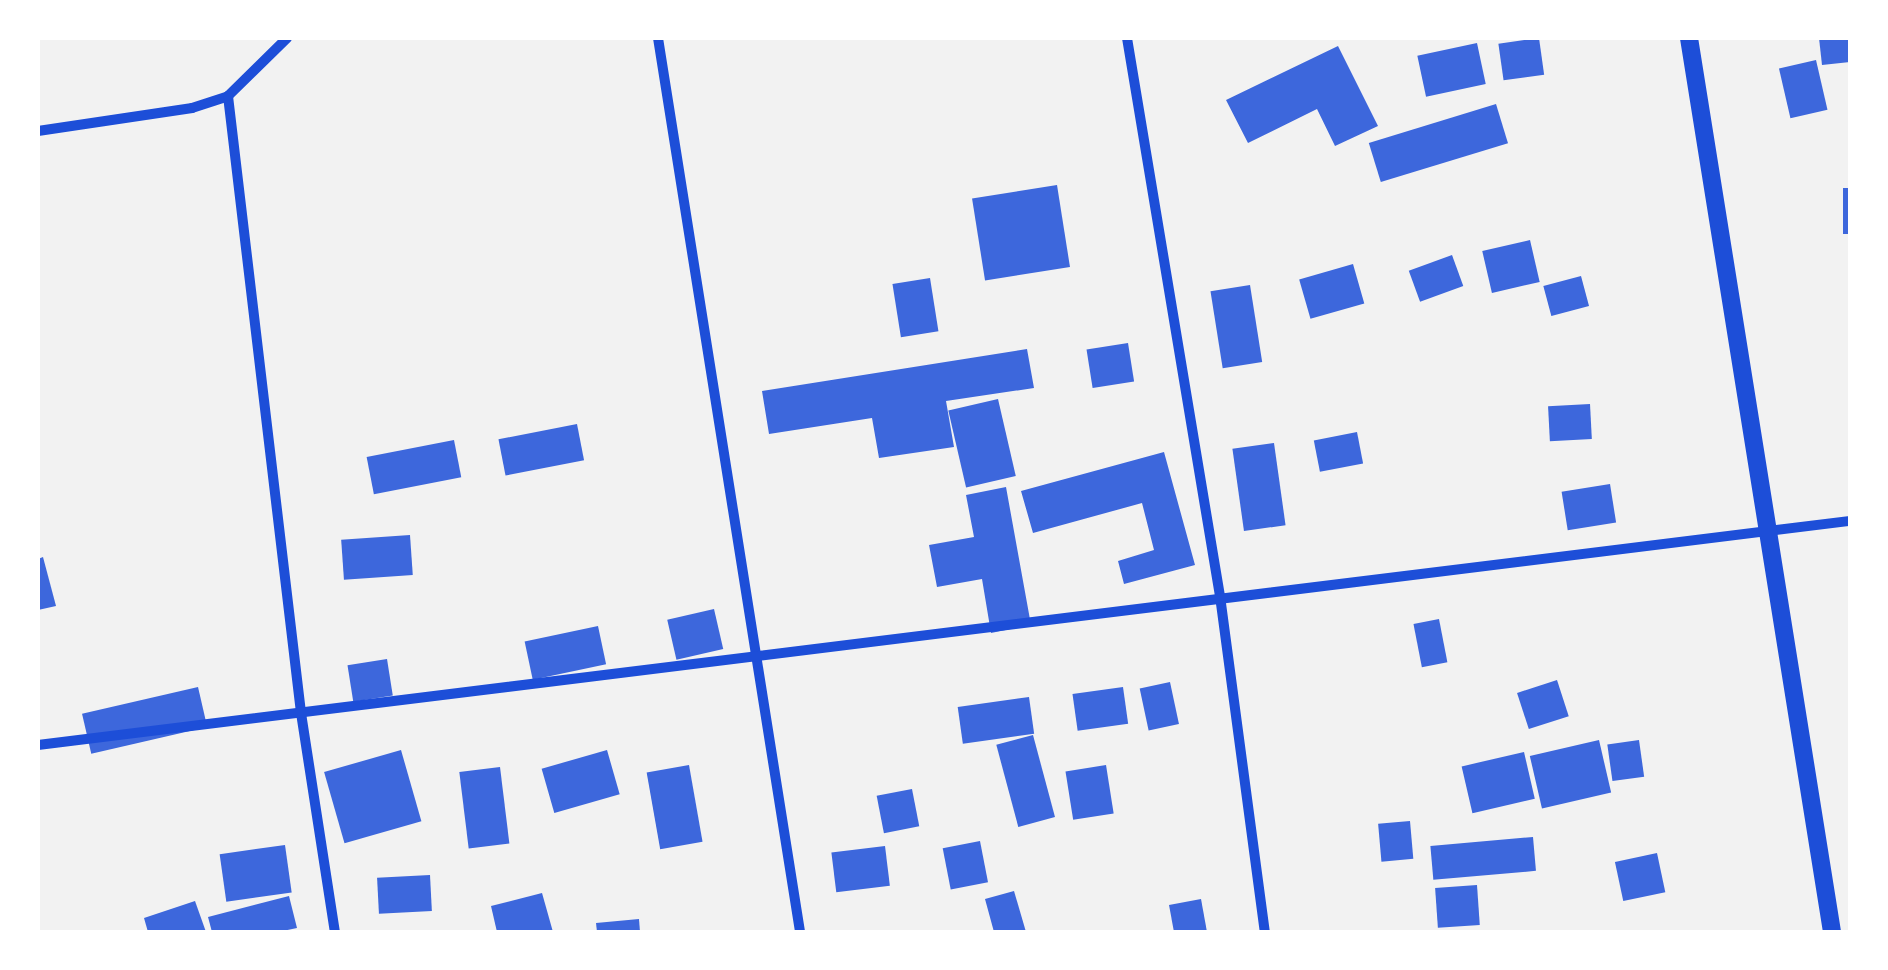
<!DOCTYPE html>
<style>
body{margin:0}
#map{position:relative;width:1888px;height:970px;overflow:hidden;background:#f2f2f2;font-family:Karla,sans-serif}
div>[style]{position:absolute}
.building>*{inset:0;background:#3d67dc;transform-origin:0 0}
.minor>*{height:10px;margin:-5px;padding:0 5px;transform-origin:5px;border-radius:5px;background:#1d4ed8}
.tertiary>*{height:18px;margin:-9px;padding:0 9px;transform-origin:9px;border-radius:9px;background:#1d4ed8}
span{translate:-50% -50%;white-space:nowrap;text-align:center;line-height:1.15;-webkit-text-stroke:9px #fff;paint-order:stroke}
.frame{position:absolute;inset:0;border:40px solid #fff;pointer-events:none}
</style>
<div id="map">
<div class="building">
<div style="left:1539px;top:38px;width:37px;height:41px;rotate:82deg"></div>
<div style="clip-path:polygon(1819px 38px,1850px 38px,1850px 62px,1822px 65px)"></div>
<div style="left:1477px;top:43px;width:42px;height:61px;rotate:78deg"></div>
<div style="clip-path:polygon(1338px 46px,1378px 126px,1335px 146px,1317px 109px,1248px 143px,1226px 100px)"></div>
<div style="left:1816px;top:60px;width:51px;height:38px;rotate:77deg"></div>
<div style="left:1496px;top:104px;width:41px;height:133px;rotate:73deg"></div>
<div style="left:1057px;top:185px;width:83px;height:86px;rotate:81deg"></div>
<div style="left:1843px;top:188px;width:7px;height:46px"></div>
<div style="left:1530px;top:240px;width:43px;height:49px;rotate:77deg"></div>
<div style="left:1452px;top:255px;width:33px;height:46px;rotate:70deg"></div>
<div style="left:1353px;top:264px;width:41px;height:56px;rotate:74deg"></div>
<div style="left:1581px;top:276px;width:31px;height:39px;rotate:75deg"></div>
<div style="left:930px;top:278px;width:54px;height:38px;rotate:81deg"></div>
<div style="left:1250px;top:285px;width:78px;height:40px;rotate:81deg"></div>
<div style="left:1128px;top:343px;width:39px;height:42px;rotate:81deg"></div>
<div style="clip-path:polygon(1027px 349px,1034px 388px,946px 401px,954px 447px,879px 458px,872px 418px,769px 434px,762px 391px)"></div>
<div style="left:998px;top:399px;width:79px;height:51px;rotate:77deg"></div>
<div style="left:1590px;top:404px;width:35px;height:42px;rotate:87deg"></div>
<div style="left:577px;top:424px;width:37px;height:80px;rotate:79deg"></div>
<div style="left:1357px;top:432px;width:32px;height:44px;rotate:79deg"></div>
<div style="left:454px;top:440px;width:38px;height:89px;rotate:79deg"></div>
<div style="left:1274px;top:443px;width:83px;height:42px;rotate:82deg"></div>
<div style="clip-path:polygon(1164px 452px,1195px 565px,1124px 584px,1118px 561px,1154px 550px,1142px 503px,1033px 533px,1021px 491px)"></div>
<div style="left:1610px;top:484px;width:39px;height:49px;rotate:81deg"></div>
<div style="clip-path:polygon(1006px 487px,1031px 625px,991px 633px,982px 579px,937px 587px,929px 545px,974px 537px,966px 495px)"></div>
<div style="left:410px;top:535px;width:40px;height:69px;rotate:86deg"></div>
<div style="clip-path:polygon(43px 557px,56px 606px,38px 610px,38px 559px)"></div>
<div style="left:714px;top:609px;width:41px;height:48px;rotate:77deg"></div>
<div style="left:1439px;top:619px;width:44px;height:26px;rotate:79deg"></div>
<div style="left:598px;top:626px;width:39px;height:75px;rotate:78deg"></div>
<div style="left:387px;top:659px;width:37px;height:40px;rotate:81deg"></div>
<div style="left:1557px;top:680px;width:38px;height:42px;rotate:72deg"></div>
<div style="left:1170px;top:682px;width:43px;height:31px;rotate:78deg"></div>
<div style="left:198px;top:687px;width:41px;height:119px;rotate:77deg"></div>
<div style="left:1123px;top:687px;width:37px;height:51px;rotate:82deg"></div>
<div style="left:1029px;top:697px;width:37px;height:72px;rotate:82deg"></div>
<div style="left:1033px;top:735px;width:85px;height:38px;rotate:75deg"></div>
<div style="left:1599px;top:740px;width:54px;height:71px;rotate:77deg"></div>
<div style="left:1639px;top:740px;width:37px;height:32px;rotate:82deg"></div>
<div style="left:401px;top:750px;width:74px;height:80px;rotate:74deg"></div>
<div style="left:607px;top:750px;width:46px;height:68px;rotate:74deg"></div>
<div style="left:1524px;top:752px;width:48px;height:64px;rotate:77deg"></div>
<div style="left:689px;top:765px;width:78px;height:43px;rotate:80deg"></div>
<div style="left:1106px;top:765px;width:49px;height:41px;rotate:81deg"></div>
<div style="left:500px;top:767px;width:77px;height:41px;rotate:83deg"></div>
<div style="left:912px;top:789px;width:38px;height:36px;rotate:79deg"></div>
<div style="left:1410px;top:821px;width:38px;height:32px;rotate:85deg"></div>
<div style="left:1533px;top:837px;width:34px;height:103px;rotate:85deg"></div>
<div style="left:980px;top:841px;width:42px;height:38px;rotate:79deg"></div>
<div style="left:285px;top:845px;width:48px;height:66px;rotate:82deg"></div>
<div style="left:885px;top:846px;width:40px;height:54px;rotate:83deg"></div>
<div style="left:1657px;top:853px;width:40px;height:43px;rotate:78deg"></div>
<div style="left:430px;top:875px;width:36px;height:53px;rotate:87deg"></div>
<div style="left:1477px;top:885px;width:40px;height:42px;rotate:86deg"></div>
<div style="clip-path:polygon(1014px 891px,1026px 932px,994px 932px,985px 899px)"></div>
<div style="clip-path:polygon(542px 893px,553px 932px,497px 932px,491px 906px)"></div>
<div style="clip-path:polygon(289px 896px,297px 928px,278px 932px,212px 932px,208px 917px)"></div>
<div style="clip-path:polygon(1201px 899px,1207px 932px,1174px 932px,1169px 905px)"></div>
<div style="clip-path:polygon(195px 901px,206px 932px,148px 932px,144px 918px)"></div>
<div style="clip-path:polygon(639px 919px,640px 932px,597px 932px,596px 923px)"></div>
</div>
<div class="minor">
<div style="left:658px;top:38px;width:905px;rotate:80.97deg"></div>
<div style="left:1127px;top:38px;width:566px;rotate:80.54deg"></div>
<div style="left:1220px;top:596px;width:339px;rotate:82.4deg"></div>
<div style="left:228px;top:96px;width:621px;rotate:83.25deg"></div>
<div style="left:301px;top:713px;width:222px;rotate:81.2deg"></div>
<div style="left:38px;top:131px;width:156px;rotate:-8.5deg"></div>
<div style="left:192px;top:108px;width:38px;rotate:-18deg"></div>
<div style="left:228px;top:96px;width:83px;rotate:-44.5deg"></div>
<div style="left:38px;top:745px;width:1826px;rotate:-7.05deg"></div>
</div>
<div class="tertiary">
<div style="left:1689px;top:38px;width:905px;rotate:80.91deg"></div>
</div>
<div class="frame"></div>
</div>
